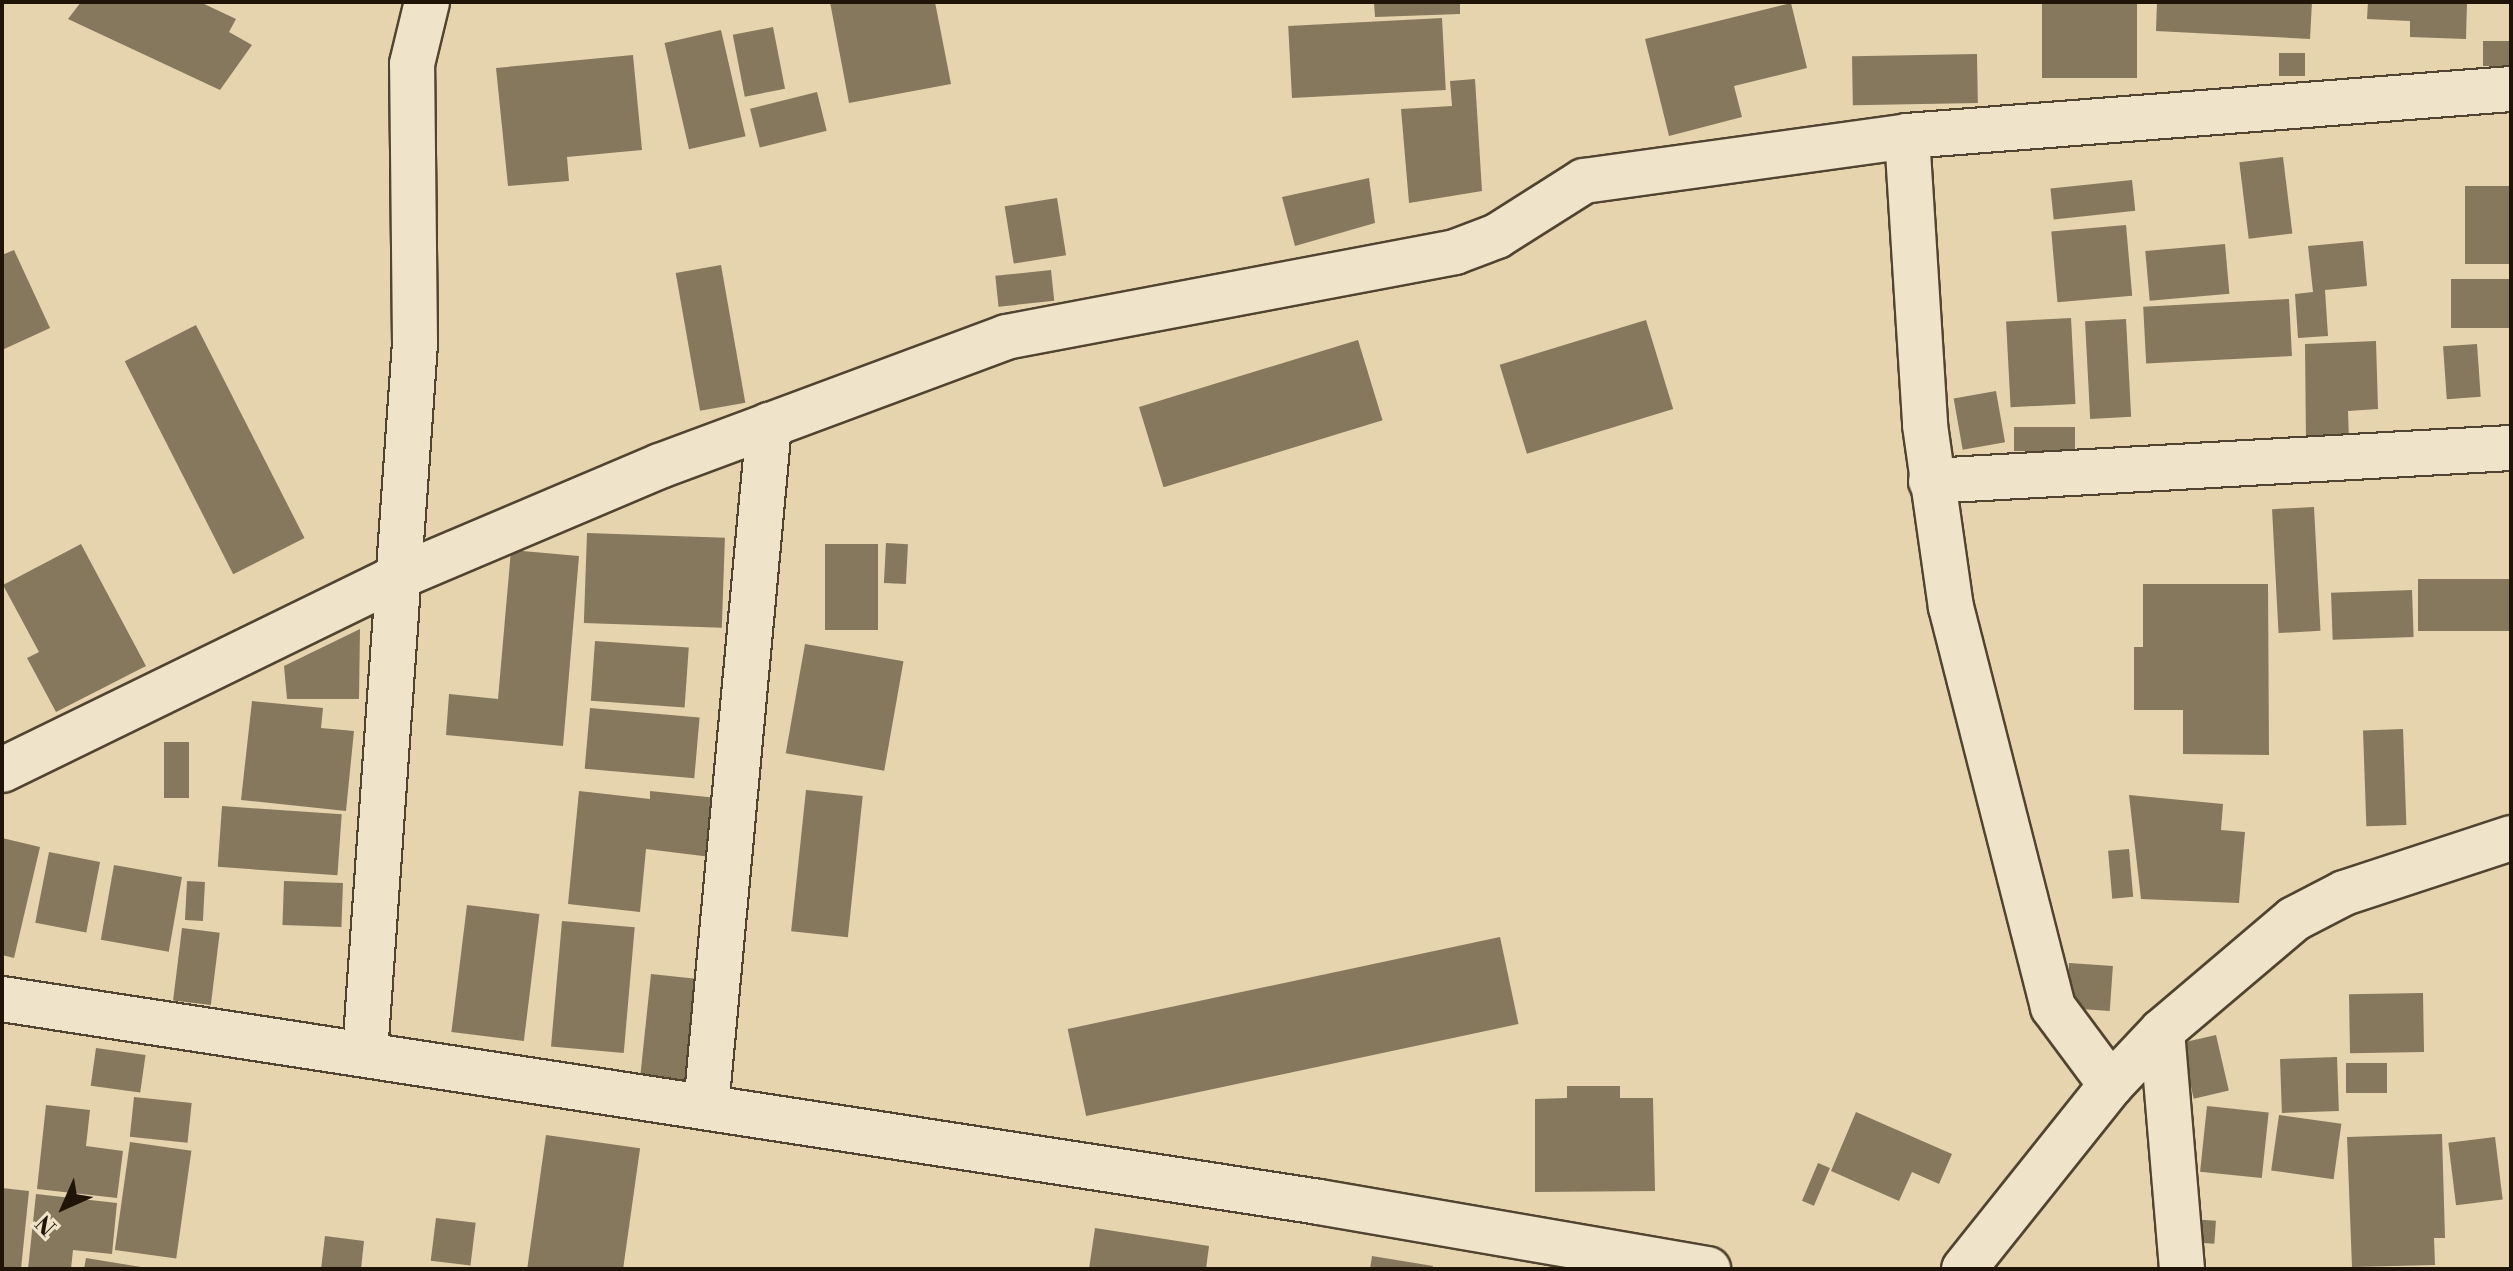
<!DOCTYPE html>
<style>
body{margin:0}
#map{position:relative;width:2513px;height:1271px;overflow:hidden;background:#e6d4ae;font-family:"Libre Bodoni",serif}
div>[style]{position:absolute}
.building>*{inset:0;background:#86785d;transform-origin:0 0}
.roads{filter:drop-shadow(2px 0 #514430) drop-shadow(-2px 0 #514430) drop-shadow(0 2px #514430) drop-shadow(0 -2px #514430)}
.minor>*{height:44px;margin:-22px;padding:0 22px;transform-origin:22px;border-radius:22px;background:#efe3ca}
span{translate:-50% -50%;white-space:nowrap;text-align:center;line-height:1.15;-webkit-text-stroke:7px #efe3ca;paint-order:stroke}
.frame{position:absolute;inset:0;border:4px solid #1f1406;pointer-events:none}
.north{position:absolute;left:24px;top:1167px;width:80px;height:80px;-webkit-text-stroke:6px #efe3ca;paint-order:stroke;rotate:225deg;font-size:22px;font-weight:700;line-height:32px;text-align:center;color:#1f1406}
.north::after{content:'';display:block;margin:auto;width:28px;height:36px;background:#1f1406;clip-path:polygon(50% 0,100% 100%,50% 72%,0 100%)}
</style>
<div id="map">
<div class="building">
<div style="clip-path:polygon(81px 2px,200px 2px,236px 19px,229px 32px,252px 45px,220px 90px,68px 19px)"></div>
<div style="clip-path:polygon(830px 2px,935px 2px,951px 84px,849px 103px)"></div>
<div style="clip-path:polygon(1374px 2px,1460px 2px,1460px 14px,1375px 17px)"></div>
<div style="left:2042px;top:2px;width:95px;height:76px"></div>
<div style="clip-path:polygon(2157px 2px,2312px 2px,2310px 39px,2156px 31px)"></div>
<div style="clip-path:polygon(2368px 2px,2467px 2px,2466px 39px,2410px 37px,2410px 21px,2367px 19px)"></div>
<div style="clip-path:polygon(1791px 3px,1807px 68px,1734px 86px,1742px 117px,1669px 136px,1645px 39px)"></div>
<div style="left:1442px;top:18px;width:72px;height:154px;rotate:87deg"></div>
<div style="left:773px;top:27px;width:63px;height:41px;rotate:79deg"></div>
<div style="left:721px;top:30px;width:109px;height:58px;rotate:77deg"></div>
<div style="left:2483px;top:41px;width:28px;height:25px"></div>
<div style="left:2279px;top:53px;width:26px;height:23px"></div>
<div style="left:1977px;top:54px;width:49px;height:125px;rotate:89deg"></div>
<div style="clip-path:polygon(633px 55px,642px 150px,567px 157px,569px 181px,508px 186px,496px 68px)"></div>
<div style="clip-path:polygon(1475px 79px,1482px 191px,1409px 203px,1401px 109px,1452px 106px,1450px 81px)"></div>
<div style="left:817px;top:92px;width:40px;height:69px;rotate:76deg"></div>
<div style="left:2283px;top:157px;width:77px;height:44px;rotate:83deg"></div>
<div style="clip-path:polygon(1369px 178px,1375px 223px,1295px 246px,1282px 197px)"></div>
<div style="left:2132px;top:180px;width:31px;height:82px;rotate:84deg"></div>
<div style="left:2511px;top:186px;width:78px;height:46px;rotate:90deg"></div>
<div style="left:1057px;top:198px;width:58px;height:53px;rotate:81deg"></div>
<div style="left:2126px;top:225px;width:71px;height:75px;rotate:85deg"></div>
<div style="clip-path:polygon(2363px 241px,2367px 286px,2325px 290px,2328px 336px,2298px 338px,2295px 294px,2313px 292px,2308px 246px)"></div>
<div style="left:2225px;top:244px;width:50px;height:80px;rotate:85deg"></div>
<div style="clip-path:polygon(14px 250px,50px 328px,2px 350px,2px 255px)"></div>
<div style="left:721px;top:265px;width:140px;height:46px;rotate:80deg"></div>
<div style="left:1051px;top:270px;width:31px;height:56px;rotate:84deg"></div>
<div style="left:2511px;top:279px;width:49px;height:60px;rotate:90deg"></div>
<div style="left:2289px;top:299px;width:57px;height:146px;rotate:87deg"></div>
<div style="left:2071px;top:318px;width:86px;height:65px;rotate:87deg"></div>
<div style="left:2126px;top:319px;width:98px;height:41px;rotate:87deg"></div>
<div style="left:1646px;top:320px;width:93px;height:153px;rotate:73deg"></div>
<div style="left:196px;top:325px;width:239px;height:80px;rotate:63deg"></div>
<div style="left:1358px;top:340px;width:84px;height:229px;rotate:73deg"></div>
<div style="clip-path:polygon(2376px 341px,2378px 409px,2348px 411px,2349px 441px,2306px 443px,2305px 344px)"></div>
<div style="left:2477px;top:344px;width:53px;height:34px;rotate:86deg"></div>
<div style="left:1996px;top:391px;width:52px;height:43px;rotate:80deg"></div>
<div style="left:2075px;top:427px;width:24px;height:61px;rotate:90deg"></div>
<div style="left:2314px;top:507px;width:124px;height:42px;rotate:87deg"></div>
<div style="left:587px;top:533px;width:138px;height:90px;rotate:2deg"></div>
<div style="left:886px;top:543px;width:22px;height:40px;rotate:3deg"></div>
<div style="clip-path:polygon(81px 544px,146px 666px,56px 712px,27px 658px,39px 652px,3px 585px)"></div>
<div style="left:825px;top:544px;width:53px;height:86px"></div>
<div style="clip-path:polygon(511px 550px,579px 556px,563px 746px,446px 735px,449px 694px,498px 699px)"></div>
<div style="left:2418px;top:579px;width:93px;height:52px"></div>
<div style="clip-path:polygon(2143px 584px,2268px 584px,2269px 755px,2183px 754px,2183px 710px,2134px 710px,2134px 647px,2143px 647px)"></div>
<div style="left:2412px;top:590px;width:47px;height:81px;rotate:88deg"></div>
<div style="clip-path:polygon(360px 629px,359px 699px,287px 699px,284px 666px)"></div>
<div style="left:595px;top:641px;width:94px;height:60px;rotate:4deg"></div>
<div style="left:805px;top:644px;width:100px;height:111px;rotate:10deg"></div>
<div style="clip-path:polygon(252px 701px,323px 708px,321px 728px,354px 731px,346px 811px,241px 800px)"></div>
<div style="left:590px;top:708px;width:110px;height:61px;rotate:5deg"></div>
<div style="left:2403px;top:729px;width:96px;height:40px;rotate:88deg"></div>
<div style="left:164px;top:742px;width:25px;height:56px"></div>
<div style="left:806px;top:790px;width:57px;height:142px;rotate:6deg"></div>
<div style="clip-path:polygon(579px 791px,650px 799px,650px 791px,717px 798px,711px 857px,646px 849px,640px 912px,568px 904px)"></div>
<div style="clip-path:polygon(2129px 795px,2223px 804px,2221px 830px,2245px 832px,2239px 903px,2141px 899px)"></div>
<div style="left:222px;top:806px;width:120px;height:61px;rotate:4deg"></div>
<div style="clip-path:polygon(2px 838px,40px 847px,14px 958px,2px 955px)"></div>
<div style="left:2129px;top:849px;width:48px;height:21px;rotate:85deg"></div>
<div style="left:49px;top:852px;width:52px;height:72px;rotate:11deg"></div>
<div style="left:114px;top:865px;width:69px;height:76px;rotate:10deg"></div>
<div style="left:187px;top:881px;width:18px;height:39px;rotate:3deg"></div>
<div style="left:284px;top:881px;width:59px;height:44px;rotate:2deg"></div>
<div style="left:467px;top:905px;width:73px;height:128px;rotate:7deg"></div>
<div style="left:562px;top:921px;width:73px;height:126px;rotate:5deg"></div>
<div style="left:182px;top:928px;width:38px;height:73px;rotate:7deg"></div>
<div style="left:1500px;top:937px;width:89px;height:442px;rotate:78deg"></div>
<div style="left:2069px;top:963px;width:44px;height:45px;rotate:4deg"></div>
<div style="left:651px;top:974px;width:45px;height:109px;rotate:6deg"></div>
<div style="left:2423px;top:993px;width:59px;height:74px;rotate:89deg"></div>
<div style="left:2216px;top:1035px;width:57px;height:36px;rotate:77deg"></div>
<div style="left:96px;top:1048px;width:50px;height:38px;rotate:8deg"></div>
<div style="left:2337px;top:1057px;width:54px;height:57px;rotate:88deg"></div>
<div style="left:2346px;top:1063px;width:41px;height:30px"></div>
<div style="clip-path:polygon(1567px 1086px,1620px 1086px,1620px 1098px,1653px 1098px,1655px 1191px,1535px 1192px,1535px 1099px,1567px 1098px)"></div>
<div style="left:134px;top:1097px;width:58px;height:40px;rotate:6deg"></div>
<div style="clip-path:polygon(46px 1105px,90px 1110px,86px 1146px,123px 1151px,117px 1198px,37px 1189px)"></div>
<div style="left:2207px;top:1106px;width:62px;height:66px;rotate:6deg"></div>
<div style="clip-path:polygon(1856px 1112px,1952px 1154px,1939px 1184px,1912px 1172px,1899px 1201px,1831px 1171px)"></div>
<div style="left:2279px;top:1115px;width:63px;height:56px;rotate:8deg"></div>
<div style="clip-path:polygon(2442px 1134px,2445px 1238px,2434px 1238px,2435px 1265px,2352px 1267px,2347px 1137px)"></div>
<div style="left:546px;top:1135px;width:95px;height:135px;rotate:8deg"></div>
<div style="left:2495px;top:1137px;width:63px;height:47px;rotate:83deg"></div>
<div style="left:130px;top:1142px;width:62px;height:109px;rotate:8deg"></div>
<div style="left:1818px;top:1163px;width:13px;height:41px;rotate:23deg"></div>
<div style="clip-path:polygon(2px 1188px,29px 1191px,21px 1269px,2px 1269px)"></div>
<div style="clip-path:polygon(36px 1194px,117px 1203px,112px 1254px,73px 1250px,71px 1269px,28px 1269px)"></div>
<div style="left:436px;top:1218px;width:40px;height:43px;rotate:7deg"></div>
<div style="left:2190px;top:1219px;width:26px;height:23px;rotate:4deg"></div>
<div style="clip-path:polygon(1095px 1228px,1209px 1246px,1206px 1269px,1089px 1269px)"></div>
<div style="clip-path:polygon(325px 1236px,364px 1241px,361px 1269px,321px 1269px)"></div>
<div style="clip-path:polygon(1372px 1256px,1433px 1266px,1432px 1269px,1370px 1269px)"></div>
<div style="clip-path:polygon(86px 1258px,141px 1267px,141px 1269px,84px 1269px)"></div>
</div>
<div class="roads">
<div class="minor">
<div style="left:1907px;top:136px;width:290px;rotate:86.4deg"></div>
<div style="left:1925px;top:425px;width:184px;rotate:81.9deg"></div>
<div style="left:1951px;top:607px;width:413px;rotate:75.7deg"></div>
<div style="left:2053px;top:1007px;width:97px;rotate:53.4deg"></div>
<div style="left:1931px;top:481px;width:581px;rotate:-3.26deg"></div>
<div style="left:2px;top:770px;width:438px;rotate:-26deg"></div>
<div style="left:396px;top:578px;width:287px;rotate:-23deg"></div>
<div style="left:660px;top:466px;width:369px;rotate:-20.4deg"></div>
<div style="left:1006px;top:337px;width:457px;rotate:-10.7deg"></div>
<div style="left:1455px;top:252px;width:45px;rotate:-20.9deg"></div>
<div style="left:1497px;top:236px;width:103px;rotate:-32.3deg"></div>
<div style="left:1584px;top:181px;width:326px;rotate:-7.9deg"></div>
<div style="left:1907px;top:136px;width:606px;rotate:-4.45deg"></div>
<div style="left:2px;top:999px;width:1333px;rotate:8.76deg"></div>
<div style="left:1319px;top:1202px;width:395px;rotate:9.8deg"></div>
<div style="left:2162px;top:1031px;width:239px;rotate:85.2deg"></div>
<div style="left:365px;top:1053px;width:712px;rotate:-85.97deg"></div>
<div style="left:415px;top:343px;width:279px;rotate:-90.6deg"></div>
<div style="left:412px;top:64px;width:64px;rotate:-76.4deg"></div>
<div style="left:706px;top:1107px;width:685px;rotate:-84.72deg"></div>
<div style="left:1964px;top:1269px;width:236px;rotate:-51.4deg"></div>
<div style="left:2111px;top:1085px;width:74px;rotate:-46.6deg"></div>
<div style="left:2162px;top:1031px;width:173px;rotate:-40.3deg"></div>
<div style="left:2294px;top:919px;width:56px;rotate:-27.5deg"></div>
<div style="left:2344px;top:893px;width:176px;rotate:-18.2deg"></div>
</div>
</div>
<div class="frame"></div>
<div class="north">N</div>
</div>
